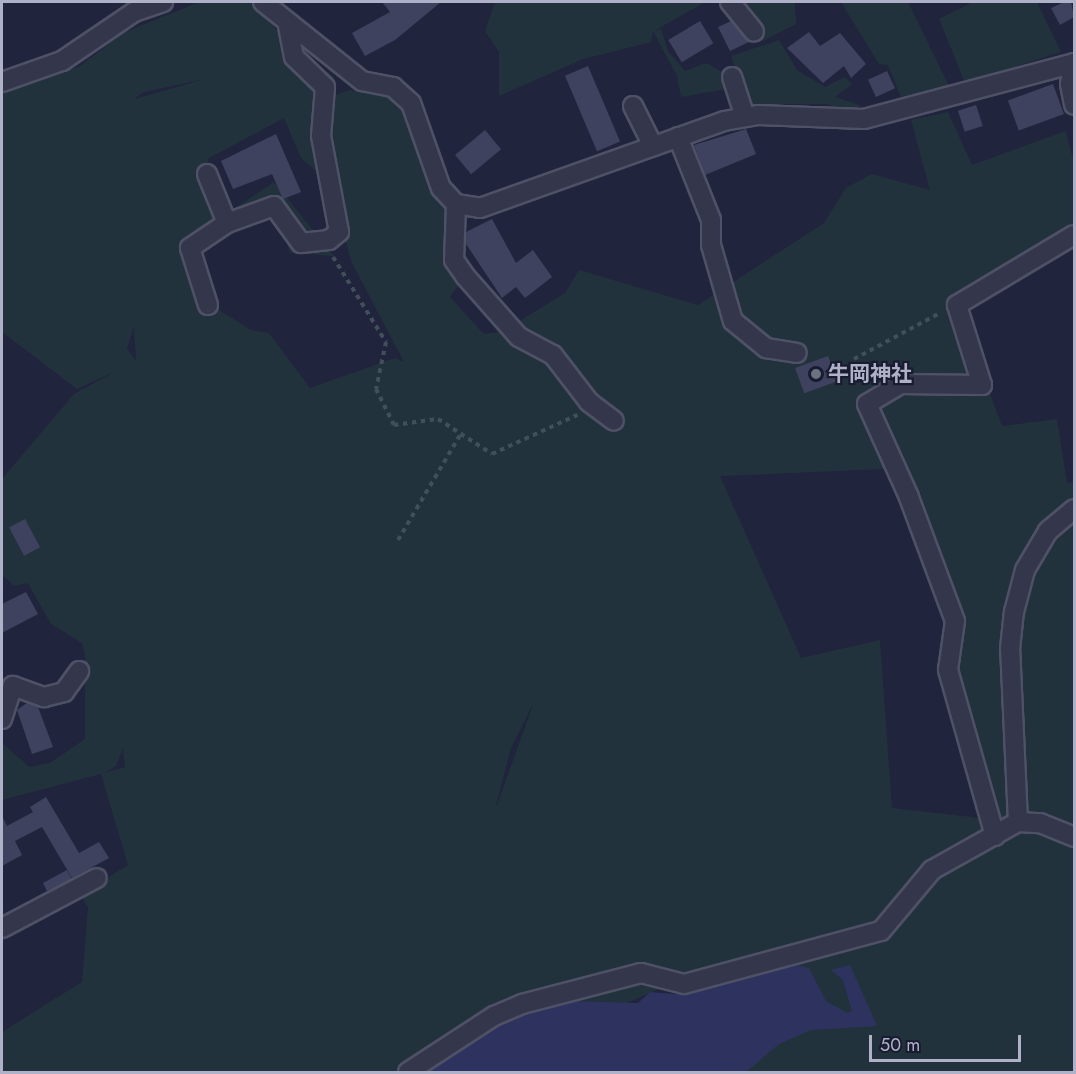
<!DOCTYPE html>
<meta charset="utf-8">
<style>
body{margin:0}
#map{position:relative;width:1076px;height:1074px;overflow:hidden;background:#20243c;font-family:Jost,"Noto Sans JP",sans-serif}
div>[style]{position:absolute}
.green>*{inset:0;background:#22323d}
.water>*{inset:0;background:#2d335e}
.building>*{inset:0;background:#3f425e;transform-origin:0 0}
.path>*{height:4px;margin-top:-2px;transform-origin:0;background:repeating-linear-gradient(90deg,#404f5a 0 4.5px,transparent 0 9px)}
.roads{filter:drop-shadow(2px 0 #4f5166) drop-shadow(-2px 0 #4f5166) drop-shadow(0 2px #4f5166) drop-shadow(0 -2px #4f5166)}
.minor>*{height:18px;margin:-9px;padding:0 9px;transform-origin:9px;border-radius:9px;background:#34374c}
.dots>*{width:16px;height:16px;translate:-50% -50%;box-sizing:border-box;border:3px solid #191c30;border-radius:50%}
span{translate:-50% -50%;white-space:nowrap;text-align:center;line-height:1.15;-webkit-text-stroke:4.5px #191c30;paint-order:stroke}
.poi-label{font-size:21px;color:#afb1c8;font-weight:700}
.left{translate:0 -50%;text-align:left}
.frame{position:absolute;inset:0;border:3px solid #afb1c8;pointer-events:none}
.scale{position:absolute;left:869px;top:1035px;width:152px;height:27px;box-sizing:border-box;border:3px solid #afb1c8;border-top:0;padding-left:8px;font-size:18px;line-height:21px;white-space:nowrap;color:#afb1c8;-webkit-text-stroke:4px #191c30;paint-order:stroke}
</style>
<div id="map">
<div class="green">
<div style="clip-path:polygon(evenodd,199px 2px,250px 2px,290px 44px,334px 77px,325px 87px,331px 97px,349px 90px,381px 95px,395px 89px,414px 112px,439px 196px,476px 212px,454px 231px,465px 276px,450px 297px,484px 334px,515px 330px,513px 325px,565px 293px,579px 270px,698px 305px,824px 223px,846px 188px,872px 174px,930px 190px,911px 120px,948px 112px,972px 165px,1066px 131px,1074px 164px,1074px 221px,1067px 227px,1074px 228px,957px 305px,1002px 426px,1057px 419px,1067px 483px,1074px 481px,1074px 1072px,738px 1072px,771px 1044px,670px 984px,611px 1010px,400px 1072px,2px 1072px,2px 1032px,82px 982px,88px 907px,80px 895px,128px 865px,101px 774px,2px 800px,2px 743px,29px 767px,50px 763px,85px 739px,85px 655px,82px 643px,51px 624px,28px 583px,14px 586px,2px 575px,2px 479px,74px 394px,116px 371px,77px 389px,2px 332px,2px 93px,80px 66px,123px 33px,199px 2px,205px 79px,135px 99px,135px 98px,144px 92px,205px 79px,199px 2px,284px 118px,301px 158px,316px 171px,325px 162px,351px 261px,404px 362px,395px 358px,310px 388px,269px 333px,251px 330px,206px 302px,184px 257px,275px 207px,290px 253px,334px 256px,274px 182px,232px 210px,207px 159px,284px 118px,199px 2px,134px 327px,136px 359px,135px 360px,127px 348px,134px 327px,199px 2px,885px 469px,951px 611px,948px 670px,989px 819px,892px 808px,880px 640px,801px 658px,720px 476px,885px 469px,199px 2px,534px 702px,497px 805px,496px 805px,511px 748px,534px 702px,199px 2px,123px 748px,125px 767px,104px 773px,116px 766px,123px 748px)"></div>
<div style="clip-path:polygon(495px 2px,705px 2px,654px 31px,661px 29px,668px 51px,685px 71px,706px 63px,732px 77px,727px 89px,681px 97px,677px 76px,653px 31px,651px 42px,583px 59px,499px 96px,499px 52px,485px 31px)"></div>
<div style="clip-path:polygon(741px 2px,795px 2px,796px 24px,763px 41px)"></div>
<div style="clip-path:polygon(841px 2px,908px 2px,949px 86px,901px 97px,888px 65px,879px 64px)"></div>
<div style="clip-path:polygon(973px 2px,1037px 2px,1061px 52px,965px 83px,939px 19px)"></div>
<div style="clip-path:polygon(779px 40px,797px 70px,825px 87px,845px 77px,852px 84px,835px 97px,862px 106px,844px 110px,827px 104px,749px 104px,731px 56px)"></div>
</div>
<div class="water">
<div style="clip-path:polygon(795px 965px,809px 968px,826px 1001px,847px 1013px,852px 1011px,843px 980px,831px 970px,850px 965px,877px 1026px,811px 1030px,779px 1044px,746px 1072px,408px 1072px,504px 1012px,563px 1001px,638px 1003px,650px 992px,675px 994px,729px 969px)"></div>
</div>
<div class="building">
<div style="clip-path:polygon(382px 2px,441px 2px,395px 40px,365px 56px,352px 33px,390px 12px)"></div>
<div style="clip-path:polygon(1064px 2px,1071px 2px,1074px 17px,1060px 25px,1051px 8px)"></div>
<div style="left:700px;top:21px;width:26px;height:37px;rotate:59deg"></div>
<div style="clip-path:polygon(731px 21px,749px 42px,730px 51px,718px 27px)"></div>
<div style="clip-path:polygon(809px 32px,820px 46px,840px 33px,866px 64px,851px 78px,844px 66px,823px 83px,787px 48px)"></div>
<div style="left:588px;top:66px;width:82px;height:25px;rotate:67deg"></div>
<div style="left:887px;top:71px;width:19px;height:21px;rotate:65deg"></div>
<div style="left:1053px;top:84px;width:32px;height:48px;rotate:70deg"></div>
<div style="left:976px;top:105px;width:22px;height:19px;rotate:72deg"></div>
<div style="clip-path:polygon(746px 129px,756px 154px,705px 175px,694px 145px)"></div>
<div style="left:485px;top:130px;width:25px;height:39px;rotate:50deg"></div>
<div style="clip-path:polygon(276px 134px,301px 192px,283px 199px,272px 174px,233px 189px,221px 161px)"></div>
<div style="clip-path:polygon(492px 219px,516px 263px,533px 250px,552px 277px,525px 298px,516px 287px,502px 298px,466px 244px,466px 232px)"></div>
<div style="left:828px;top:356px;width:27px;height:35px;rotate:70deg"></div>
<div style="left:25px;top:519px;width:32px;height:18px;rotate:62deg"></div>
<div style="clip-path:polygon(26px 592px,38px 614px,2px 633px,2px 604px)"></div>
<div style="clip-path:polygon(27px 703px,38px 707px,53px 747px,32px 754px,17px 710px)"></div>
<div style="clip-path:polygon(46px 797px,79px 853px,99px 842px,109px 858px,72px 878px,42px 827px,15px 841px,22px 855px,2px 866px,2px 816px,7px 826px,33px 812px,30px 807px)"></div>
<div style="clip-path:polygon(67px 870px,72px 879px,47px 891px,43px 883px)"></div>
</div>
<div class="path">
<div style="left:333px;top:257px;width:100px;rotate:58.1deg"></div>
<div style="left:386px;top:342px;width:48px;rotate:102deg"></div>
<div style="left:376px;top:389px;width:40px;rotate:63.4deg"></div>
<div style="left:394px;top:425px;width:44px;rotate:-7.8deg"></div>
<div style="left:438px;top:419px;width:64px;rotate:32.9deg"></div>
<div style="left:492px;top:454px;width:94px;rotate:-24.6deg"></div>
<div style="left:854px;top:359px;width:98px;rotate:-28.1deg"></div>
<div style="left:398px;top:540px;width:122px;rotate:-59.4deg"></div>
</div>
<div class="roads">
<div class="minor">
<div style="left:263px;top:2px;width:127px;rotate:38.6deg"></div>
<div style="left:362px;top:81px;width:32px;rotate:11deg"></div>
<div style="left:393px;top:87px;width:24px;rotate:42deg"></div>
<div style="left:411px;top:103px;width:90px;rotate:70.6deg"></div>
<div style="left:441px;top:188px;width:22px;rotate:47deg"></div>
<div style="left:456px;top:204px;width:24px;rotate:9deg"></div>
<div style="left:480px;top:208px;width:259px;rotate:-19.6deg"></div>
<div style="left:724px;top:121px;width:35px;rotate:-10deg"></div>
<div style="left:758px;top:115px;width:106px;rotate:2.2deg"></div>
<div style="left:864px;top:119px;width:217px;rotate:-14.9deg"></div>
<div style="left:730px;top:2px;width:38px;rotate:51deg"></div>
<div style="left:1074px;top:63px;width:21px;rotate:101deg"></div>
<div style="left:1070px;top:84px;width:21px;rotate:79deg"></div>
<div style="left:732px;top:77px;width:42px;rotate:72deg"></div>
<div style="left:2px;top:82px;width:64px;rotate:-19.3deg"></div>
<div style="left:62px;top:61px;width:87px;rotate:-34.2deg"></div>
<div style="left:134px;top:12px;width:31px;rotate:-19deg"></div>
<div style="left:633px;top:106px;width:45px;rotate:63.4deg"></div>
<div style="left:678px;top:137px;width:89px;rotate:68.3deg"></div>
<div style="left:711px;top:220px;width:25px;rotate:90deg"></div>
<div style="left:711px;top:245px;width:79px;rotate:73.9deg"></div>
<div style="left:733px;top:321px;width:43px;rotate:39.3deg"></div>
<div style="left:766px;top:348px;width:31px;rotate:9deg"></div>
<div style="left:207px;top:174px;width:53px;rotate:67.8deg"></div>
<div style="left:227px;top:223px;width:50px;rotate:-19.9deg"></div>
<div style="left:274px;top:206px;width:46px;rotate:53.9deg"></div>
<div style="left:301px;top:243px;width:28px;rotate:-6deg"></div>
<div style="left:329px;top:240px;width:13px;rotate:-39deg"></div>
<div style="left:339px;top:232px;width:98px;rotate:-100.6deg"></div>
<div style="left:321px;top:136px;width:49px;rotate:-85.3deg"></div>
<div style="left:325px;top:87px;width:43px;rotate:-135.9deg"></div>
<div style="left:294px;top:57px;width:32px;rotate:-101deg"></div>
<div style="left:456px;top:204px;width:56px;rotate:92deg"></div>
<div style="left:454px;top:260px;width:19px;rotate:55deg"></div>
<div style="left:465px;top:276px;width:81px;rotate:48.5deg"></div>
<div style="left:519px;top:337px;width:38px;rotate:28deg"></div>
<div style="left:553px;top:355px;width:59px;rotate:52.5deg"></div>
<div style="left:589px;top:402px;width:31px;rotate:37deg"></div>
<div style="left:208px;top:305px;width:60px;rotate:-107.5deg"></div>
<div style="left:190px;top:248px;width:45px;rotate:-34deg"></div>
<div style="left:2px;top:719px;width:35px;rotate:-72deg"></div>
<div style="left:13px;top:686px;width:33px;rotate:20deg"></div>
<div style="left:44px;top:697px;width:21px;rotate:-14deg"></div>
<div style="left:64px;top:692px;width:26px;rotate:-54deg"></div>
<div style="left:1018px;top:822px;width:173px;rotate:-92.6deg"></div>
<div style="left:1010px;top:649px;width:37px;rotate:-84deg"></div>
<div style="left:1014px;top:612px;width:43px;rotate:-75.3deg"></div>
<div style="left:1025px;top:570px;width:45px;rotate:-59.5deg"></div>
<div style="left:1048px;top:531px;width:34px;rotate:-40deg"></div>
<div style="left:995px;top:836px;width:173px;rotate:-105.8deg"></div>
<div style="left:948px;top:670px;width:49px;rotate:-81.9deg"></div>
<div style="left:955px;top:621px;width:132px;rotate:-110.4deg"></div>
<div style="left:909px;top:497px;width:102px;rotate:-114.3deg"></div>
<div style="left:867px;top:404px;width:39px;rotate:-31deg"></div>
<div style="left:900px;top:384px;width:82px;rotate:0.7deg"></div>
<div style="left:982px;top:385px;width:84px;rotate:-107.4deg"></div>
<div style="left:957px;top:305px;width:136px;rotate:-30.9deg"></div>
<div style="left:2px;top:928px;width:107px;rotate:-27.8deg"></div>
<div style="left:408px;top:1072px;width:103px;rotate:-33.1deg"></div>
<div style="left:494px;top:1016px;width:30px;rotate:-23deg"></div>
<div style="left:522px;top:1004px;width:123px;rotate:-14.6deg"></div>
<div style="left:641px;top:973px;width:44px;rotate:14.3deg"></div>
<div style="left:684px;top:984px;width:204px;rotate:-15.1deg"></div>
<div style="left:881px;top:931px;width:80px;rotate:-50.1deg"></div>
<div style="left:932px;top:870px;width:98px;rotate:-29.2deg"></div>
<div style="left:1018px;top:822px;width:22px;rotate:3deg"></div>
<div style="left:1040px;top:823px;width:37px;rotate:22deg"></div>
</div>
</div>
<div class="dots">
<div style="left:816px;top:374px;background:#6b7280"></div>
</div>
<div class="poi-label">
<span class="left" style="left:828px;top:374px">牛岡神社</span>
</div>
<div class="frame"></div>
<div class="scale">50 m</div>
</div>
